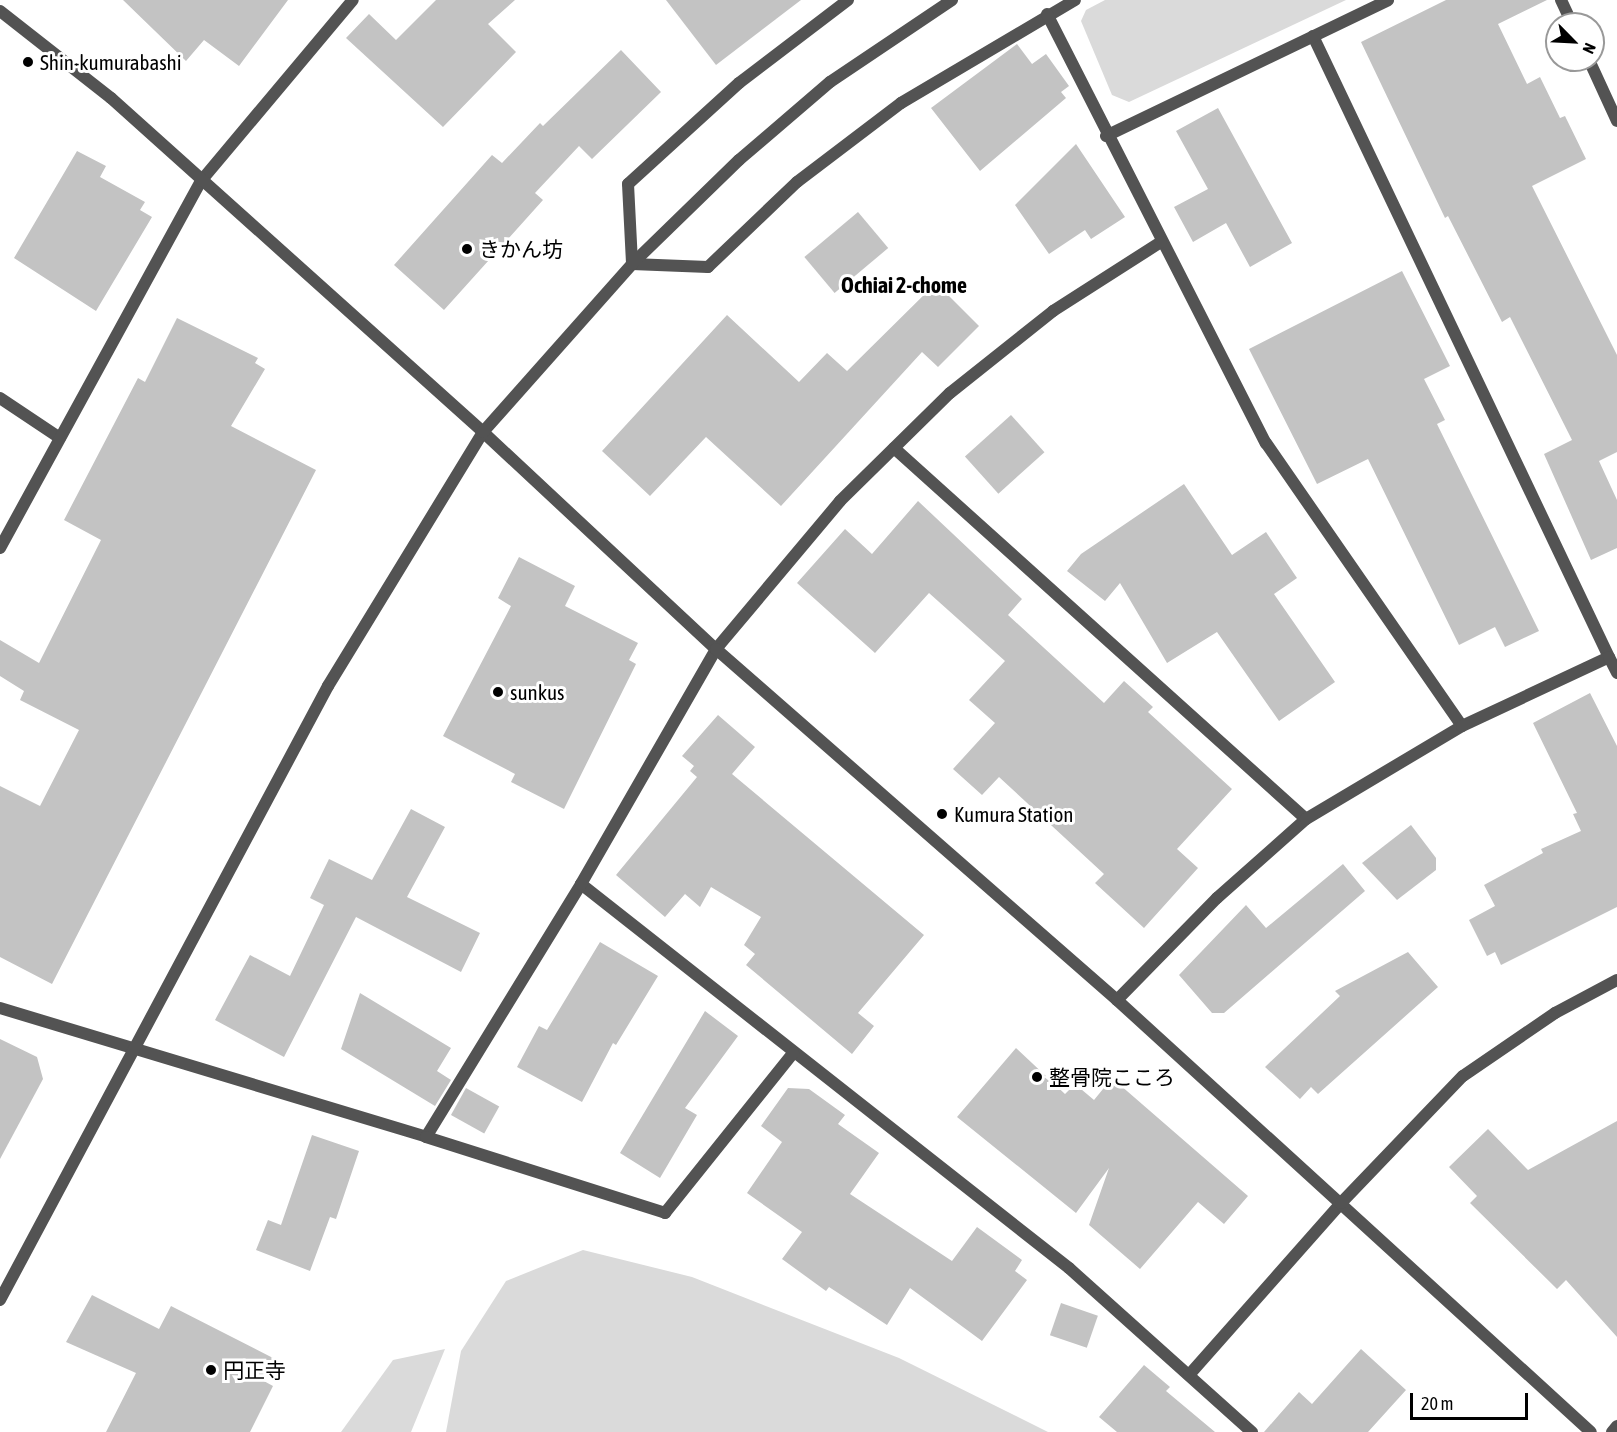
<!DOCTYPE html>
<meta charset="utf-8">
<style>
body{margin:0}
#map{position:relative;width:1617px;height:1432px;overflow:hidden;background:#fff;font-family:"Asap Condensed","Noto Sans JP",sans-serif}
div>[style]{position:absolute}
.green>*{inset:0;background:#dadada}
.building>*{inset:0;background:#c3c3c3;transform-origin:0 0}
.minor>*{height:12px;margin:-6px;padding:0 6px;transform-origin:6px;border-radius:6px;background:#535353}
.tertiary>*{height:12px;margin:-6px;padding:0 6px;transform-origin:6px;border-radius:6px;background:#535353}
.dots>*{width:16px;height:16px;translate:-50% -50%;box-sizing:border-box;border:3px solid #fff;border-radius:50%}
span{translate:-50% -50%;white-space:nowrap;text-align:center;line-height:1.15;-webkit-text-stroke:6px #fff;paint-order:stroke}
.poi-label{font-size:21px;color:#000}
.left{translate:0 -50%;text-align:left}
.neighbourhood-label{font-size:22px;color:#000;font-weight:700}
.north{position:absolute;left:1545px;top:12px;width:60px;height:60px;box-sizing:border-box;background:#fff;border:2px solid #999;border-radius:50%;rotate:114deg;font-size:16px;font-weight:700;line-height:24px;text-align:center;color:#000}
.north::after{content:'';display:block;margin:auto;width:21px;height:27px;background:#000;clip-path:polygon(50% 0,100% 100%,50% 72%,0 100%)}
.scale{position:absolute;left:1410px;top:1393px;width:118px;height:27px;box-sizing:border-box;border:3px solid #000;border-top:0;padding-left:8px;font-size:18px;line-height:21px;white-space:nowrap;color:#000;-webkit-text-stroke:4px #fff;paint-order:stroke}
</style>
<div id="map">
<div class="green">
<div style="clip-path:polygon(1105px 0,1346px 0,1129px 102px,1112px 95px,1081px 21px,1086px 10px)"></div>
<div style="clip-path:polygon(583px 1250px,692px 1277px,899px 1358px,1048px 1432px,446px 1432px,461px 1351px,506px 1281px)"></div>
<div style="clip-path:polygon(445px 1349px,411px 1432px,341px 1432px,393px 1360px)"></div>
</div>
<div class="building">
<div style="clip-path:polygon(123px 0,288px 0,239px 66px,204px 40px,186px 61px)"></div>
<div style="clip-path:polygon(436px 0,515px 0,488px 24px,516px 52px,443px 127px,346px 38px,369px 14px,396px 40px)"></div>
<div style="clip-path:polygon(666px 0,801px 0,716px 65px)"></div>
<div style="clip-path:polygon(1446px 0,1547px 0,1498px 24px,1527px 84px,1540px 77px,1560px 118px,1565px 116px,1586px 159px,1532px 186px,1617px 355px,1617px 452px,1599px 461px,1617px 500px,1617px 548px,1591px 560px,1544px 454px,1572px 440px,1510px 317px,1502px 322px,1448px 216px,1445px 218px,1361px 42px)"></div>
<div style="clip-path:polygon(1017px 44px,1032px 64px,1046px 54px,1069px 86px,1061px 92px,1066px 98px,980px 171px,931px 108px)"></div>
<div style="clip-path:polygon(621px 50px,661px 92px,592px 159px,579px 146px,535px 193px,543px 200px,444px 310px,394px 265px,492px 155px,502px 163px,540px 123px,543px 126px)"></div>
<div style="clip-path:polygon(1218px 108px,1292px 243px,1250px 267px,1226px 223px,1193px 242px,1174px 207px,1208px 189px,1176px 131px)"></div>
<div style="clip-path:polygon(1076px 144px,1125px 217px,1091px 239px,1085px 230px,1049px 254px,1015px 205px)"></div>
<div style="clip-path:polygon(77px 151px,106px 166px,100px 177px,145px 202px,140px 210px,152px 217px,96px 311px,14px 258px)"></div>
<div style="left:858px;top:212px;width:47px;height:70px;rotate:50deg"></div>
<div style="clip-path:polygon(1402px 271px,1450px 366px,1424px 379px,1445px 420px,1437px 424px,1539px 631px,1505px 647px,1495px 627px,1459px 645px,1368px 459px,1317px 484px,1249px 349px)"></div>
<div style="clip-path:polygon(936px 283px,979px 326px,938px 367px,922px 352px,781px 506px,706px 437px,650px 496px,602px 451px,727px 315px,799px 382px,827px 353px,847px 371px)"></div>
<div style="clip-path:polygon(177px 318px,258px 358px,255px 363px,265px 369px,231px 426px,316px 470px,52px 984px,0 957px,0 786px,40px 806px,79px 730px,20px 700px,24px 691px,0 676px,0 640px,39px 663px,101px 540px,64px 520px,138px 378px,145px 382px)"></div>
<div style="left:1011px;top:415px;width:50px;height:62px;rotate:48deg"></div>
<div style="clip-path:polygon(1184px 484px,1232px 555px,1266px 532px,1297px 578px,1274px 594px,1335px 682px,1279px 721px,1217px 632px,1167px 663px,1120px 583px,1105px 601px,1067px 571px,1081px 554px)"></div>
<div style="clip-path:polygon(918px 501px,1022px 599px,1008px 615px,1104px 703px,1124px 681px,1153px 707px,1148px 712px,1232px 789px,1177px 849px,1198px 868px,1144px 928px,1095px 883px,1104px 874px,999px 777px,982px 795px,953px 769px,995px 723px,969px 700px,1005px 661px,929px 593px,875px 653px,797px 583px,845px 529px,872px 554px)"></div>
<div style="clip-path:polygon(519px 557px,575px 586px,565px 606px,638px 643px,629px 660px,636px 664px,564px 809px,511px 782px,515px 774px,443px 736px,511px 606px,498px 598px)"></div>
<div style="clip-path:polygon(1590px 693px,1617px 746px,1617px 907px,1501px 965px,1495px 952px,1487px 956px,1469px 920px,1495px 906px,1484px 885px,1543px 853px,1541px 849px,1581px 831px,1573px 814px,1577px 813px,1533px 723px)"></div>
<div style="clip-path:polygon(718px 715px,755px 747px,732px 774px,924px 935px,858px 1013px,874px 1026px,852px 1054px,746px 965px,755px 954px,744px 945px,761px 917px,711px 887px,700px 907px,685px 894px,665px 917px,616px 875px,697px 777px,690px 771px,694px 766px,682px 756px)"></div>
<div style="clip-path:polygon(411px 809px,445px 827px,407px 897px,480px 933px,461px 972px,356px 917px,284px 1057px,215px 1020px,250px 955px,290px 976px,324px 905px,310px 898px,329px 859px,372px 880px)"></div>
<div style="clip-path:polygon(1411px 825px,1436px 858px,1436px 870px,1397px 900px,1362px 863px)"></div>
<div style="clip-path:polygon(1343px 864px,1365px 891px,1224px 1013px,1212px 1013px,1179px 975px,1246px 905px,1266px 928px)"></div>
<div style="clip-path:polygon(600px 942px,658px 976px,616px 1045px,613px 1043px,582px 1102px,517px 1067px,539px 1026px,547px 1030px)"></div>
<div style="clip-path:polygon(1408px 952px,1438px 987px,1318px 1094px,1311px 1087px,1300px 1099px,1265px 1067px,1340px 996px,1335px 991px)"></div>
<div style="clip-path:polygon(360px 993px,451px 1048px,437px 1071px,451px 1080px,435px 1106px,341px 1049px)"></div>
<div style="clip-path:polygon(705px 1011px,738px 1036px,685px 1108px,697px 1115px,660px 1178px,620px 1153px)"></div>
<div style="clip-path:polygon(0 1039px,37px 1057px,43px 1079px,0 1159px)"></div>
<div style="clip-path:polygon(1016px 1048px,1065px 1094px,1075px 1084px,1094px 1100px,1112px 1078px,1248px 1196px,1224px 1224px,1198px 1202px,1140px 1269px,1089px 1225px,1109px 1168px,1076px 1213px,957px 1117px)"></div>
<div style="left:466px;top:1088px;width:38px;height:31px;rotate:29deg"></div>
<div style="clip-path:polygon(788px 1088px,809px 1089px,845px 1115px,838px 1124px,879px 1153px,850px 1194px,952px 1261px,977px 1227px,1022px 1260px,1015px 1271px,1027px 1280px,982px 1341px,910px 1288px,887px 1325px,829px 1287px,826px 1291px,782px 1259px,802px 1232px,747px 1193px,782px 1142px,761px 1126px)"></div>
<div style="clip-path:polygon(1617px 1121px,1617px 1337px,1566px 1280px,1557px 1289px,1470px 1203px,1477px 1196px,1449px 1167px,1488px 1129px,1528px 1170px)"></div>
<div style="clip-path:polygon(312px 1135px,359px 1151px,336px 1219px,330px 1217px,310px 1271px,256px 1250px,268px 1220px,281px 1225px)"></div>
<div style="clip-path:polygon(92px 1295px,159px 1329px,171px 1306px,273px 1358px,262px 1380px,273px 1386px,250px 1432px,106px 1432px,136px 1373px,66px 1342px)"></div>
<div style="left:1061px;top:1303px;width:39px;height:34px;rotate:19deg"></div>
<div style="clip-path:polygon(1361px 1349px,1406px 1390px,1368px 1432px,1264px 1432px,1299px 1392px,1312px 1404px)"></div>
<div style="clip-path:polygon(1144px 1365px,1170px 1387px,1166px 1391px,1215px 1432px,1117px 1432px,1099px 1417px)"></div>
</div>
<div class="minor">
<div style="left:848px;top:0;width:137px;rotate:142.7deg"></div>
<div style="left:739px;top:83px;width:150px;rotate:137.7deg"></div>
<div style="left:628px;top:184px;width:80px;rotate:87.1deg"></div>
<div style="left:632px;top:264px;width:76px;rotate:2.3deg"></div>
<div style="left:708px;top:267px;width:123px;rotate:-43.7deg"></div>
<div style="left:797px;top:182px;width:131px;rotate:-37.2deg"></div>
<div style="left:901px;top:103px;width:202px;rotate:-30.6deg"></div>
<div style="left:1561px;top:0;width:26px;rotate:65deg"></div>
<div style="left:1047px;top:14px;width:482px;rotate:63deg"></div>
<div style="left:1266px;top:443px;width:344px;rotate:55.3deg"></div>
<div style="left:1313px;top:36px;width:688px;rotate:64.52deg"></div>
<div style="left:1589px;top:60px;width:67px;rotate:65.3deg"></div>
<div style="left:1106px;top:136px;width:313px;rotate:-25.7deg"></div>
<div style="left:0;top:398px;width:72px;rotate:33.7deg"></div>
<div style="left:894px;top:448px;width:554px;rotate:42deg"></div>
<div style="left:0;top:548px;width:418px;rotate:-61.3deg"></div>
<div style="left:201px;top:181px;width:236px;rotate:-50deg"></div>
<div style="left:581px;top:884px;width:621px;rotate:38.2deg"></div>
<div style="left:1069px;top:1268px;width:246px;rotate:41.9deg"></div>
<div style="left:1117px;top:1000px;width:143px;rotate:-45.6deg"></div>
<div style="left:1217px;top:898px;width:119px;rotate:-41.6deg"></div>
<div style="left:1306px;top:819px;width:182px;rotate:-30.8deg"></div>
<div style="left:1462px;top:726px;width:162px;rotate:-25.1deg"></div>
<div style="left:1609px;top:657px;width:18px;rotate:63deg"></div>
<div style="left:0;top:1008px;width:445px;rotate:16.8deg"></div>
<div style="left:426px;top:1137px;width:297px;rotate:-58.5deg"></div>
<div style="left:581px;top:884px;width:271px;rotate:-60.1deg"></div>
<div style="left:716px;top:649px;width:193px;rotate:-50deg"></div>
<div style="left:840px;top:501px;width:154px;rotate:-44.5deg"></div>
<div style="left:950px;top:393px;width:132px;rotate:-38.5deg"></div>
<div style="left:1053px;top:311px;width:128px;rotate:-32.6deg"></div>
<div style="left:426px;top:1137px;width:251px;rotate:17.6deg"></div>
<div style="left:665px;top:1213px;width:205px;rotate:-51.3deg"></div>
<div style="left:1189px;top:1375px;width:230px;rotate:-48.5deg"></div>
<div style="left:1612px;top:1432px;width:8px;rotate:-50deg"></div>
</div>
<div class="tertiary">
<div style="left:0;top:11px;width:141px;rotate:38.1deg"></div>
<div style="left:111px;top:98px;width:500px;rotate:41.9deg"></div>
<div style="left:483px;top:432px;width:318px;rotate:43deg"></div>
<div style="left:716px;top:649px;width:533px;rotate:41.2deg"></div>
<div style="left:1117px;top:1000px;width:641px;rotate:42.35deg"></div>
<div style="left:1341px;top:1203px;width:176px;rotate:-46.2deg"></div>
<div style="left:1463px;top:1076px;width:112px;rotate:-34.4deg"></div>
<div style="left:1555px;top:1013px;width:70px;rotate:-28deg"></div>
<div style="left:0;top:1300px;width:696px;rotate:-61.89deg"></div>
<div style="left:328px;top:686px;width:298px;rotate:-58.6deg"></div>
<div style="left:483px;top:432px;width:225px;rotate:-48.4deg"></div>
<div style="left:632px;top:264px;width:149px;rotate:-44.2deg"></div>
<div style="left:739px;top:160px;width:120px;rotate:-40.6deg"></div>
<div style="left:830px;top:82px;width:147px;rotate:-33.9deg"></div>
</div>
<div class="dots">
<div style="left:28px;top:62px;background:#000"></div>
<div style="left:467px;top:249px;background:#000"></div>
<div style="left:498px;top:692px;background:#000"></div>
<div style="left:942px;top:814px;background:#000"></div>
<div style="left:1037px;top:1077px;background:#000"></div>
<div style="left:211px;top:1370px;background:#000"></div>
</div>
<div class="poi-label">
<span class="left" style="left:40px;top:62px">Shin-kumurabashi</span>
<span class="left" style="left:479px;top:249px">きかん坊</span>
<span class="left" style="left:510px;top:692px">sunkus</span>
<span class="left" style="left:954px;top:814px">Kumura Station</span>
<span class="left" style="left:1049px;top:1077px">整骨院こころ</span>
<span class="left" style="left:223px;top:1370px">円正寺</span>
</div>
<div class="neighbourhood-label">
<span style="left:904px;top:286px">Ochiai 2-chome</span>
</div>
<div class="north">N</div>
<div class="scale">20 m</div>
</div>
